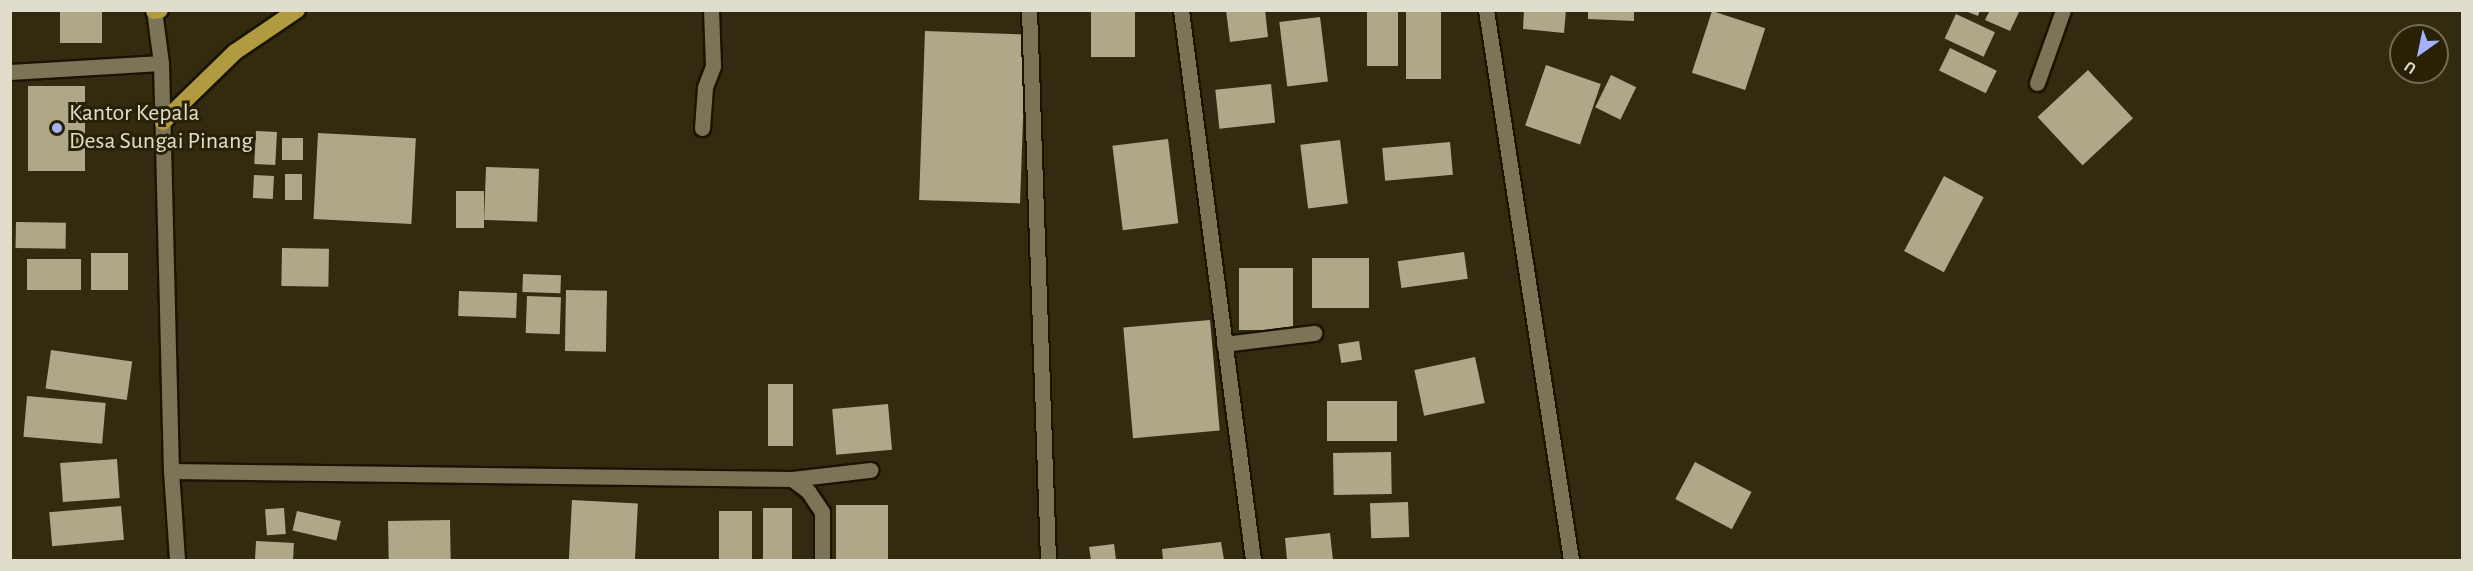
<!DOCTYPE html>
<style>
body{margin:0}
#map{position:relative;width:2473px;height:571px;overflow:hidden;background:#322b0f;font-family:"Alegreya Sans",sans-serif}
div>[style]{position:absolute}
.building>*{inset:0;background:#aea788;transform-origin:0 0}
.roads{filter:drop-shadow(2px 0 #1a1300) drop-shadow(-2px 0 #1a1300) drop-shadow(0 2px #1a1300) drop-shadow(0 -2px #1a1300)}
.minor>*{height:15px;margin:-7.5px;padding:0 7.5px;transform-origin:7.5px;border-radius:7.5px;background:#7b7456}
.secondary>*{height:15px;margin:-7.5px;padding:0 7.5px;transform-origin:7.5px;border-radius:7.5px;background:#7b7456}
.trunk>*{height:16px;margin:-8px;padding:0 8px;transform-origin:8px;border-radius:8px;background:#b09b40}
.dots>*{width:16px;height:16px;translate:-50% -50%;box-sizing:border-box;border:3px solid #282105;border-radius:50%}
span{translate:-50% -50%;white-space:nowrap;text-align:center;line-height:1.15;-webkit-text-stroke:6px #282105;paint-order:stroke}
.poi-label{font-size:24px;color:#e1ddcd}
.left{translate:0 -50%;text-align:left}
.frame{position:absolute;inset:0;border:12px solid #e1ddcd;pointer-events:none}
.north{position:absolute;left:2389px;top:24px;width:60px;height:60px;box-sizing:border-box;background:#282105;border:2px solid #726c55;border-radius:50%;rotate:213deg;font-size:16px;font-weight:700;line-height:24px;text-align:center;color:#e1ddcd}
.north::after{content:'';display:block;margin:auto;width:21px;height:27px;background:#a4b2fc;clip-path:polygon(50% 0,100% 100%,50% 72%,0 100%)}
</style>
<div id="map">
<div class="building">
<div style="left:60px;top:10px;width:42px;height:33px"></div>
<div style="left:1091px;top:10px;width:44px;height:47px"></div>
<div style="clip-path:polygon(1226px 10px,1265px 10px,1268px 37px,1230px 42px)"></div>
<div style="left:1367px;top:10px;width:31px;height:56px"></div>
<div style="left:1406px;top:10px;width:35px;height:69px"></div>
<div style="clip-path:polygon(1524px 10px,1566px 10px,1564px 33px,1523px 29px)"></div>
<div style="clip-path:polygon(1588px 10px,1634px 10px,1634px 21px,1588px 19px)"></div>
<div style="clip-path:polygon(1963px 10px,1980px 10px,1978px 16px)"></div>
<div style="clip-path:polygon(1990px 10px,2020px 10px,2010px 31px,1985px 20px)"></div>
<div style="left:1712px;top:11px;width:56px;height:65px;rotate:18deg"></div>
<div style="left:1956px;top:14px;width:43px;height:27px;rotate:25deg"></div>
<div style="left:1320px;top:17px;width:65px;height:41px;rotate:83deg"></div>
<div style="left:925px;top:31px;width:101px;height:169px;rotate:2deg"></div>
<div style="left:1950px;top:48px;width:52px;height:25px;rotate:26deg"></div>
<div style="left:1546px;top:65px;width:58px;height:64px;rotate:19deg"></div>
<div style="left:2088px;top:70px;width:66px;height:69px;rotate:47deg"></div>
<div style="left:1611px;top:75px;width:28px;height:36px;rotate:26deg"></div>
<div style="left:1271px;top:84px;width:39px;height:56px;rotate:84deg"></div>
<div style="left:28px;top:86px;width:57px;height:85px"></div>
<div style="left:256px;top:131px;width:21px;height:33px;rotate:3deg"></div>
<div style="left:318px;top:133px;width:98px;height:86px;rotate:3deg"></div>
<div style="left:282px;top:138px;width:21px;height:22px"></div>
<div style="left:1168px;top:139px;width:85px;height:56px;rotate:83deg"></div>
<div style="left:1340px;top:140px;width:64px;height:40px;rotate:83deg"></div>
<div style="left:1450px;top:142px;width:33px;height:68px;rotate:85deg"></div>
<div style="left:486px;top:167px;width:53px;height:53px;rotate:2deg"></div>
<div style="left:285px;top:174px;width:17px;height:26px"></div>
<div style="left:254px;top:175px;width:20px;height:23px;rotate:3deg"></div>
<div style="left:1944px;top:176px;width:45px;height:85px;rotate:28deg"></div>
<div style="left:456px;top:191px;width:28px;height:37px"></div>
<div style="left:16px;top:222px;width:50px;height:26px;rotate:1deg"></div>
<div style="left:282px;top:248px;width:47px;height:38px;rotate:1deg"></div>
<div style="left:1464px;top:252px;width:27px;height:67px;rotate:82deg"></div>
<div style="left:91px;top:253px;width:37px;height:37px"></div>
<div style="left:1312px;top:258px;width:57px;height:50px"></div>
<div style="left:27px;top:259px;width:54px;height:31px"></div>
<div style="left:1239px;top:268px;width:54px;height:62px"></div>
<div style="left:523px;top:274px;width:38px;height:18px;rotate:2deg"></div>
<div style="left:566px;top:290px;width:41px;height:61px;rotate:1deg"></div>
<div style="left:459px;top:291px;width:58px;height:25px;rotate:2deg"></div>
<div style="left:527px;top:296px;width:34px;height:37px;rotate:2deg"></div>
<div style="left:1210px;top:320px;width:111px;height:87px;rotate:85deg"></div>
<div style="left:1359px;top:341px;width:19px;height:21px;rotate:81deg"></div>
<div style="left:51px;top:350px;width:82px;height:39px;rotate:8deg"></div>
<div style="left:1475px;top:357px;width:47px;height:62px;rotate:78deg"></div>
<div style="left:768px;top:384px;width:25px;height:62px"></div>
<div style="left:27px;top:396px;width:79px;height:41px;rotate:5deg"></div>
<div style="left:1327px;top:401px;width:70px;height:40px"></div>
<div style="left:888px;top:404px;width:46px;height:56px;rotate:85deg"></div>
<div style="left:1391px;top:452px;width:42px;height:58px;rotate:89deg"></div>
<div style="left:117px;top:459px;width:39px;height:57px;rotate:86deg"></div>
<div style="left:1695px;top:462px;width:64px;height:42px;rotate:28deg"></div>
<div style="left:572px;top:500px;width:66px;height:60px;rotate:3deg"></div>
<div style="left:1408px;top:502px;width:35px;height:38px;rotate:88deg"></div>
<div style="left:888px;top:505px;width:55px;height:52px;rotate:90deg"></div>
<div style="left:121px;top:506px;width:34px;height:72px;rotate:85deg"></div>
<div style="left:284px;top:508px;width:26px;height:19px;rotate:86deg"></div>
<div style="left:763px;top:508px;width:29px;height:52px"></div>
<div style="left:297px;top:511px;width:45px;height:20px;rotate:13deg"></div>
<div style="left:719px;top:511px;width:33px;height:49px"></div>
<div style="left:450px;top:520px;width:40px;height:62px;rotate:89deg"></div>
<div style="clip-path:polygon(1330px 533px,1333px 560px,1287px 560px,1285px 538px)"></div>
<div style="left:256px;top:541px;width:38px;height:19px;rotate:3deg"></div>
<div style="clip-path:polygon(1221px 542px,1224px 560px,1163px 560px,1162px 549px)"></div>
<div style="clip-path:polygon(1114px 544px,1116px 560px,1091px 560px,1089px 547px)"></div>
</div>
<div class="roads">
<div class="minor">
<div style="left:1029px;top:10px;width:550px;rotate:88.02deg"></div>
<div style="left:1181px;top:10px;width:555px;rotate:82.54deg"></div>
<div style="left:1486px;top:10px;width:557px;rotate:81.21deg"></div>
<div style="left:10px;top:72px;width:151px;rotate:-3.4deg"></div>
<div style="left:2037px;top:83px;width:77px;rotate:-70.4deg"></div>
<div style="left:702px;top:128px;width:41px;rotate:-85.8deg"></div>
<div style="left:705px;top:87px;width:22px;rotate:-69deg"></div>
<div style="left:713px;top:66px;width:56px;rotate:-92deg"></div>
<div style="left:1224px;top:344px;width:91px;rotate:-7deg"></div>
<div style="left:171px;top:471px;width:621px;rotate:0.74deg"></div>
<div style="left:792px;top:479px;width:20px;rotate:37deg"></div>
<div style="left:808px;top:491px;width:25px;rotate:56deg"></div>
<div style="left:822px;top:512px;width:48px;rotate:90deg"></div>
<div style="left:792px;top:479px;width:79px;rotate:-6.6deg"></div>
</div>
<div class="secondary">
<div style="left:154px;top:10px;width:53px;rotate:82.5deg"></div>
<div style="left:161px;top:63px;width:408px;rotate:88.6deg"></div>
<div style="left:171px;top:471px;width:89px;rotate:86.1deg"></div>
</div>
<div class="trunk">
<div style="left:154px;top:11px;width:6px;rotate:-9deg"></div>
<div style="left:163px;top:122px;width:100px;rotate:-44.2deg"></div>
<div style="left:235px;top:52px;width:75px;rotate:-34.1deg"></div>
</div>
</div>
<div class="dots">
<div style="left:57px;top:128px;background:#a4b2fc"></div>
</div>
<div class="poi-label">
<span class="left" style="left:69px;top:128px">Kantor Kepala<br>Desa Sungai Pinang</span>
</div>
<div class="frame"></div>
<div class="north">U</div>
</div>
